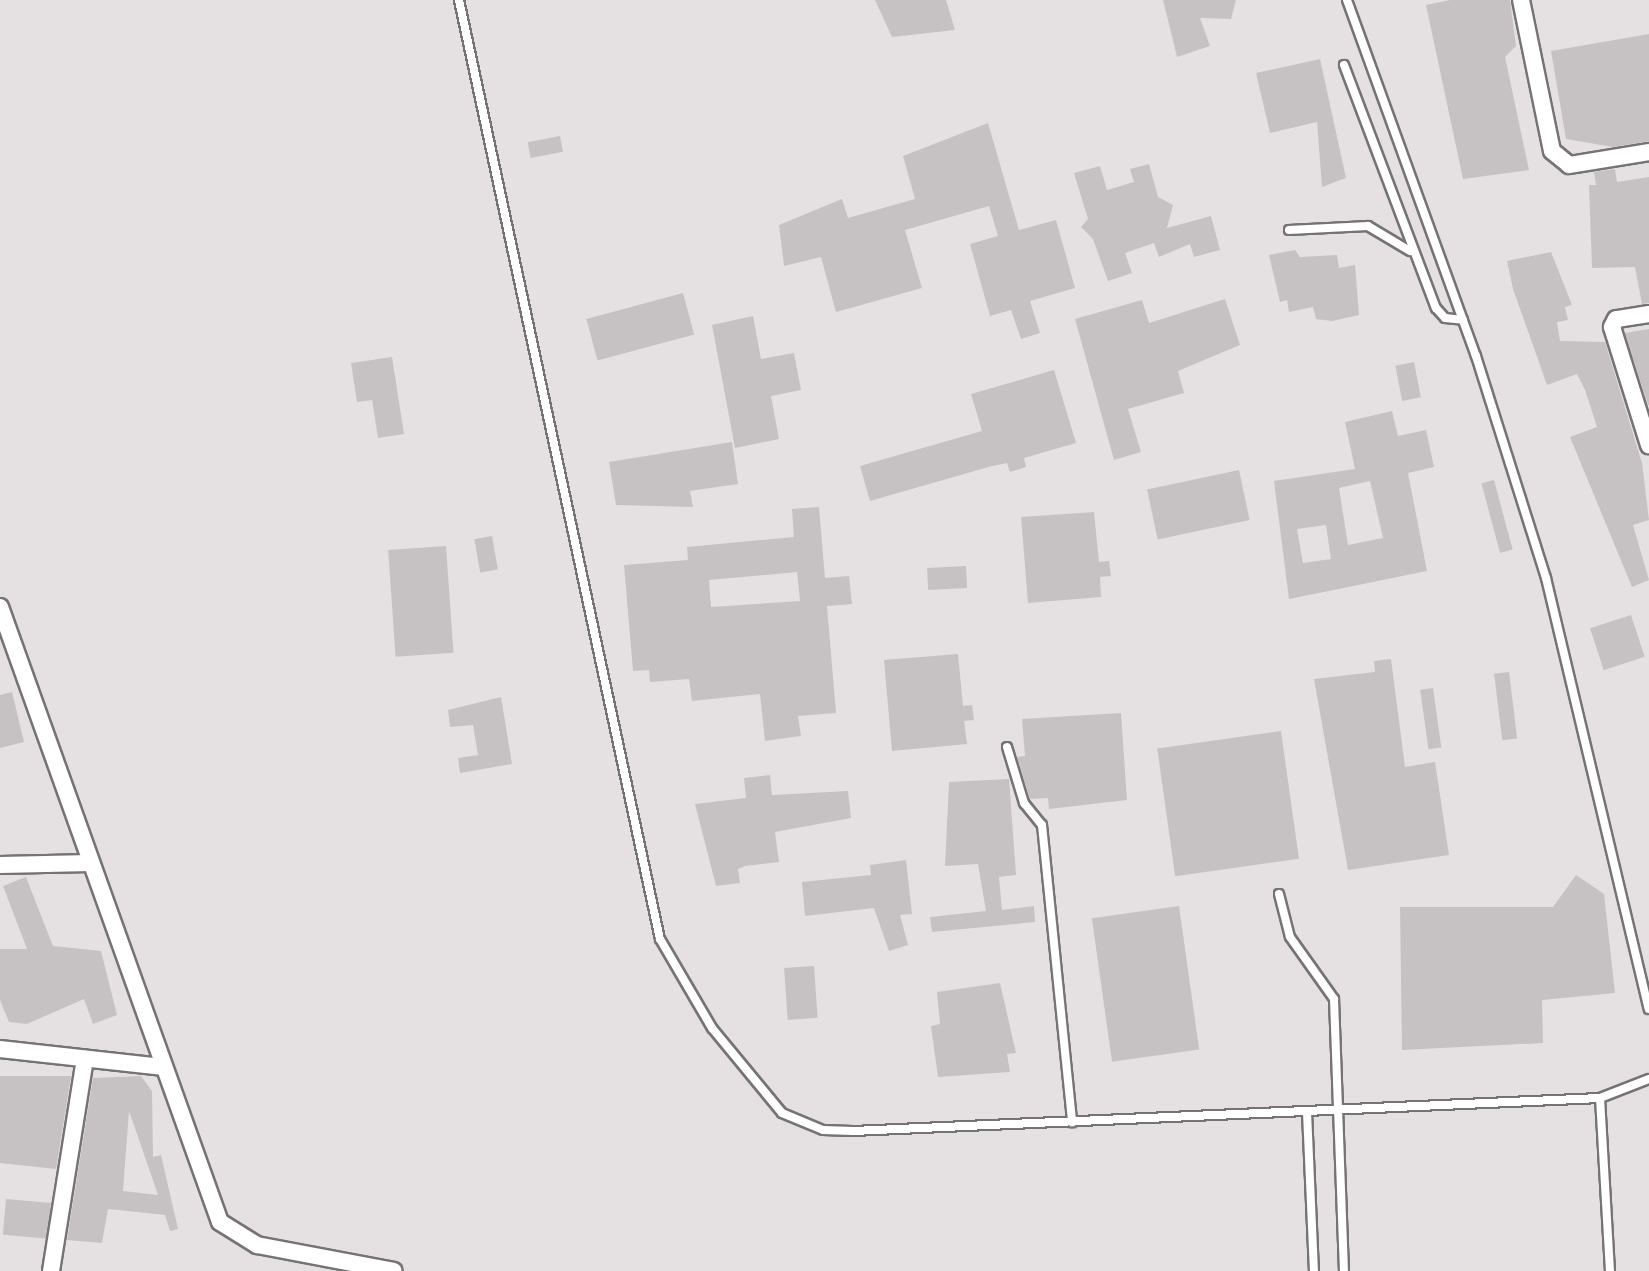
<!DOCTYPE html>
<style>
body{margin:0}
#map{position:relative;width:1649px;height:1271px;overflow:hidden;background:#e5e1e3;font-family:"IBM Plex Serif",serif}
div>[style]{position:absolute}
.building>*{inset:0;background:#c6c2c4;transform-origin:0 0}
.roads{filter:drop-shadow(2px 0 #767375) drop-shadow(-2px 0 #767375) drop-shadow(0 2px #767375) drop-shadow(0 -2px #767375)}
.service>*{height:8px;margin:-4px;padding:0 4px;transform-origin:4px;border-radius:4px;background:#fff}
.minor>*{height:16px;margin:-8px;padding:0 8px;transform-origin:8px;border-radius:8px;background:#fff}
span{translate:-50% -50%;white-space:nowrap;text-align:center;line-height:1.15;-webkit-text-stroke:8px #f2eef0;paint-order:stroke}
</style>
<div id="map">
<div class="building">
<div style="clip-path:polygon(875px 0,946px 0,955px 30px,892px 37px)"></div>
<div style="clip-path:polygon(1163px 0,1236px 0,1231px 19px,1200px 18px,1210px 46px,1177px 57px)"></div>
<div style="clip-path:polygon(1450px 0,1510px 0,1516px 46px,1505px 57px,1529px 170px,1463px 179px,1426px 5px)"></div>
<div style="clip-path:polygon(1649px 34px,1649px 141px,1613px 147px,1566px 139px,1551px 51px)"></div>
<div style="clip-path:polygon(1320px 59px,1346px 178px,1322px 187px,1317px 122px,1270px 133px,1256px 73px)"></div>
<div style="clip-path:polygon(988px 123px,1019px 230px,1056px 220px,1075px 288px,1030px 301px,1040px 333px,1021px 339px,1011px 310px,990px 316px,970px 244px,998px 236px,989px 206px,905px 230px,922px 288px,836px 312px,821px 257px,784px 266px,779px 225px,842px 199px,848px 218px,915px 199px,903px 156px)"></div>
<div style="left:560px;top:136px;width:16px;height:33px;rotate:79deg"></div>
<div style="clip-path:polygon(1149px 164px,1158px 197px,1173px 205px,1167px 228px,1211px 216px,1220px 250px,1194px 257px,1190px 244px,1159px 257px,1154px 243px,1125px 253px,1132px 273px,1108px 281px,1093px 239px,1081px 227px,1088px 219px,1074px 173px,1100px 166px,1107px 190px,1134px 182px,1130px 169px)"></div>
<div style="clip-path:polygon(1615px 169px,1617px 182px,1649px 177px,1649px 303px,1642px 304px,1635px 267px,1592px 268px,1589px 185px,1596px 185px,1594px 172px)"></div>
<div style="clip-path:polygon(1295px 250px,1300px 257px,1337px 255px,1339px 268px,1355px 265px,1359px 315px,1332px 321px,1316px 319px,1313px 307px,1289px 312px,1287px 300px,1280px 302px,1269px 255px)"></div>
<div style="clip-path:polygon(1551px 252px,1572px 305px,1565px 307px,1568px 320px,1557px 322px,1560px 341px,1605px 342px,1642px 463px,1649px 520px,1633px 525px,1649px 580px,1632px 587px,1570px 437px,1597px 427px,1585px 390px,1577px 374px,1547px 385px,1513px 289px,1507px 261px)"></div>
<div style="left:683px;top:293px;width:43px;height:100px;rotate:75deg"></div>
<div style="clip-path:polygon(1225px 299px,1240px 345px,1178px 371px,1184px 393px,1128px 409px,1141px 452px,1114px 460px,1075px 319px,1142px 300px,1149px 323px)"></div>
<div style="clip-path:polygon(753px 316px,761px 359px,794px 353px,801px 390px,771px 396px,779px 439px,735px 448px,712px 325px)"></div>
<div style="clip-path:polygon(1649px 329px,1649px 405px,1648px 405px,1625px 333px)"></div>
<div style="clip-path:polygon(392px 357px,404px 434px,378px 438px,372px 400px,357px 402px,351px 363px)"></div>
<div style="left:1414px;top:362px;width:36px;height:19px;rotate:79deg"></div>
<div style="clip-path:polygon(1054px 370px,1076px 443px,1024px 458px,1026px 467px,1010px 472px,1007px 463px,992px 466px,870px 501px,860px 466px,982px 431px,971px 394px)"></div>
<div style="clip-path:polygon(evenodd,1392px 411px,1398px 436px,1426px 430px,1434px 467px,1408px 473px,1427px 571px,1289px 599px,1274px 481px,1355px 469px,1345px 422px,1392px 411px,1370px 481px,1383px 538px,1348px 545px,1339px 488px,1370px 481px,1392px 411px,1326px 525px,1331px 559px,1303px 563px,1297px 529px,1326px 525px)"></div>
<div style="clip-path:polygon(732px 442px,738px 484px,690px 491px,693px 507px,616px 505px,609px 462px)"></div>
<div style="left:1239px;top:470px;width:51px;height:94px;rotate:78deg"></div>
<div style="left:1494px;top:480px;width:72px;height:13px;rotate:75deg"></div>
<div style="clip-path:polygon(evenodd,819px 507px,825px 578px,849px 576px,852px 604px,827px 606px,836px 713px,798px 716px,801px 736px,765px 741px,760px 694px,692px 701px,689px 679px,650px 682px,649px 670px,633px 671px,624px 565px,688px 560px,687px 547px,794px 537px,792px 509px,819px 507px,797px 572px,800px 601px,711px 607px,709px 580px,797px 572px)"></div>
<div style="clip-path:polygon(1094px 512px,1099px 562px,1109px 561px,1111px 576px,1100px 577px,1101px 597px,1028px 603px,1021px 517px)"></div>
<div style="left:492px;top:536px;width:34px;height:18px;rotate:80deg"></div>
<div style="left:446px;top:546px;width:107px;height:58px;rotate:86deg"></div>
<div style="left:966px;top:566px;width:22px;height:39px;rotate:87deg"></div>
<div style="left:1631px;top:615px;width:44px;height:43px;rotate:72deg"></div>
<div style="clip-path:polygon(958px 654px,963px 706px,972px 705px,974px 720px,964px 721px,967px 744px,892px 751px,884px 660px)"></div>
<div style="clip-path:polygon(1391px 659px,1405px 767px,1435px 762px,1449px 855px,1348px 870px,1314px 679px,1375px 672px,1374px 661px)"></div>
<div style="left:1509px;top:672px;width:67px;height:15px;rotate:83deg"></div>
<div style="left:1433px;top:688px;width:60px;height:13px;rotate:82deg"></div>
<div style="clip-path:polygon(12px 692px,24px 742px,0 748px,0 695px)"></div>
<div style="clip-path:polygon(501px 697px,512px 764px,460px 773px,458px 758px,478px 755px,473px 725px,450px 727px,448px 710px)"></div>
<div style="clip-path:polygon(1121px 713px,1127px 800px,1049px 809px,1048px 798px,1030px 799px,1017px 757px,1025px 756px,1022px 719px)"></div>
<div style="left:1281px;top:731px;width:129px;height:125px;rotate:82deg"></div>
<div style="clip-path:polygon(770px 775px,772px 795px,848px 791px,851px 818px,775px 832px,779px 862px,745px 866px,738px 869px,740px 883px,716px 886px,695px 804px,746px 798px,744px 778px)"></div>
<div style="clip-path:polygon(1009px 779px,1016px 875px,999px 877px,1002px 910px,1034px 906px,1035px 922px,932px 932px,930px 917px,986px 911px,978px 864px,945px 866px,949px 782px)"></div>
<div style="clip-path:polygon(906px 860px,912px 914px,900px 915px,908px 945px,889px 951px,874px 908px,805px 916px,802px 882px,871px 875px,870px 865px)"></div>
<div style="clip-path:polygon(1576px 875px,1604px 894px,1615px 993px,1542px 1000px,1543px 1043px,1402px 1050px,1400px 907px,1553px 907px)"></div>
<div style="clip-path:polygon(26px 877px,53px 946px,101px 951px,117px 1015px,93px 1024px,84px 999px,27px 1024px,9px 1022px,0 1000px,0 949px,27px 949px,3px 886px)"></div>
<div style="left:1179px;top:906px;width:145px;height:88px;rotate:82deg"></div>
<div style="left:814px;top:966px;width:52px;height:30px;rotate:86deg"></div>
<div style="clip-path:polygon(1000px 983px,1016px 1053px,1007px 1054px,1010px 1072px,938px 1077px,931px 1026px,940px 1024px,937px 992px)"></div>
<div style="clip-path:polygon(0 1076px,71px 1076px,56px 1169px,0 1163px)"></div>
<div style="clip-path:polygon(evenodd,141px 1076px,152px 1091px,153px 1157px,161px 1155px,178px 1229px,170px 1231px,165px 1215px,108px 1209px,102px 1243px,67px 1240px,93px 1078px,141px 1076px,129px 1111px,136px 1131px,158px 1195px,123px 1191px,129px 1111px)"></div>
<div style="left:6px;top:1199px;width:45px;height:36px;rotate:5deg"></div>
</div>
<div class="roads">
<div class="service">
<div style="left:459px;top:0;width:960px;rotate:77.92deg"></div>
<div style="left:660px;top:939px;width:103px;rotate:59.7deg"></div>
<div style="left:712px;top:1028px;width:110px;rotate:50.5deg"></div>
<div style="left:782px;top:1113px;width:44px;rotate:22.5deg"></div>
<div style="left:823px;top:1130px;width:30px;rotate:2deg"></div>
<div style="left:853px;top:1131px;width:748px;rotate:-2.53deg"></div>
<div style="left:1600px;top:1098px;width:53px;rotate:-21.2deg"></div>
<div style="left:1347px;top:0;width:379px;rotate:70.1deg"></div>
<div style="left:1476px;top:356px;width:233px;rotate:72.5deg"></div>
<div style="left:1546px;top:578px;width:443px;rotate:76.6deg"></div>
<div style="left:1344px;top:65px;width:260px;rotate:69.3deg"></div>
<div style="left:1436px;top:308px;width:13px;rotate:48deg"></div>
<div style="left:1445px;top:318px;width:18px;rotate:6deg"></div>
<div style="left:1289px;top:230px;width:79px;rotate:-2.9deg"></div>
<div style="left:1368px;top:226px;width:49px;rotate:30.8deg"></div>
<div style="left:1007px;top:747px;width:59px;rotate:73.1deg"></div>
<div style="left:1024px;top:803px;width:28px;rotate:51deg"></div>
<div style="left:1042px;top:825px;width:299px;rotate:84.2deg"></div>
<div style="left:1279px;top:894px;width:44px;rotate:75.7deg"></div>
<div style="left:1290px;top:937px;width:76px;rotate:54.6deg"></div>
<div style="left:1334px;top:999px;width:272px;rotate:87.9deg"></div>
<div style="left:1600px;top:1098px;width:173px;rotate:86.7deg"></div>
<div style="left:1307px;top:1112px;width:159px;rotate:87.5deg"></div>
</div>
<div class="minor">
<div style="left:1521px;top:0;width:154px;rotate:78.4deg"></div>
<div style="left:1552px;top:151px;width:22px;rotate:39deg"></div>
<div style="left:1569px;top:165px;width:81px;rotate:-9.2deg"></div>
<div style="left:1649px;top:314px;width:33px;rotate:171deg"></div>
<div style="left:1616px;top:319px;width:9px;rotate:117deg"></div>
<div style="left:1612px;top:327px;width:124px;rotate:72.6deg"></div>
<div style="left:0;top:607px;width:653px;rotate:70.32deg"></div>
<div style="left:220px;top:1222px;width:44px;rotate:31.9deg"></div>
<div style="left:257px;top:1245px;width:139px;rotate:10.7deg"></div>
<div style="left:0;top:865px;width:91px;rotate:-1.3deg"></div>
<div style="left:0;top:1049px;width:165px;rotate:6.3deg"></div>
<div style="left:51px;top:1271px;width:215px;rotate:-80.9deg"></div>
</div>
</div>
</div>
